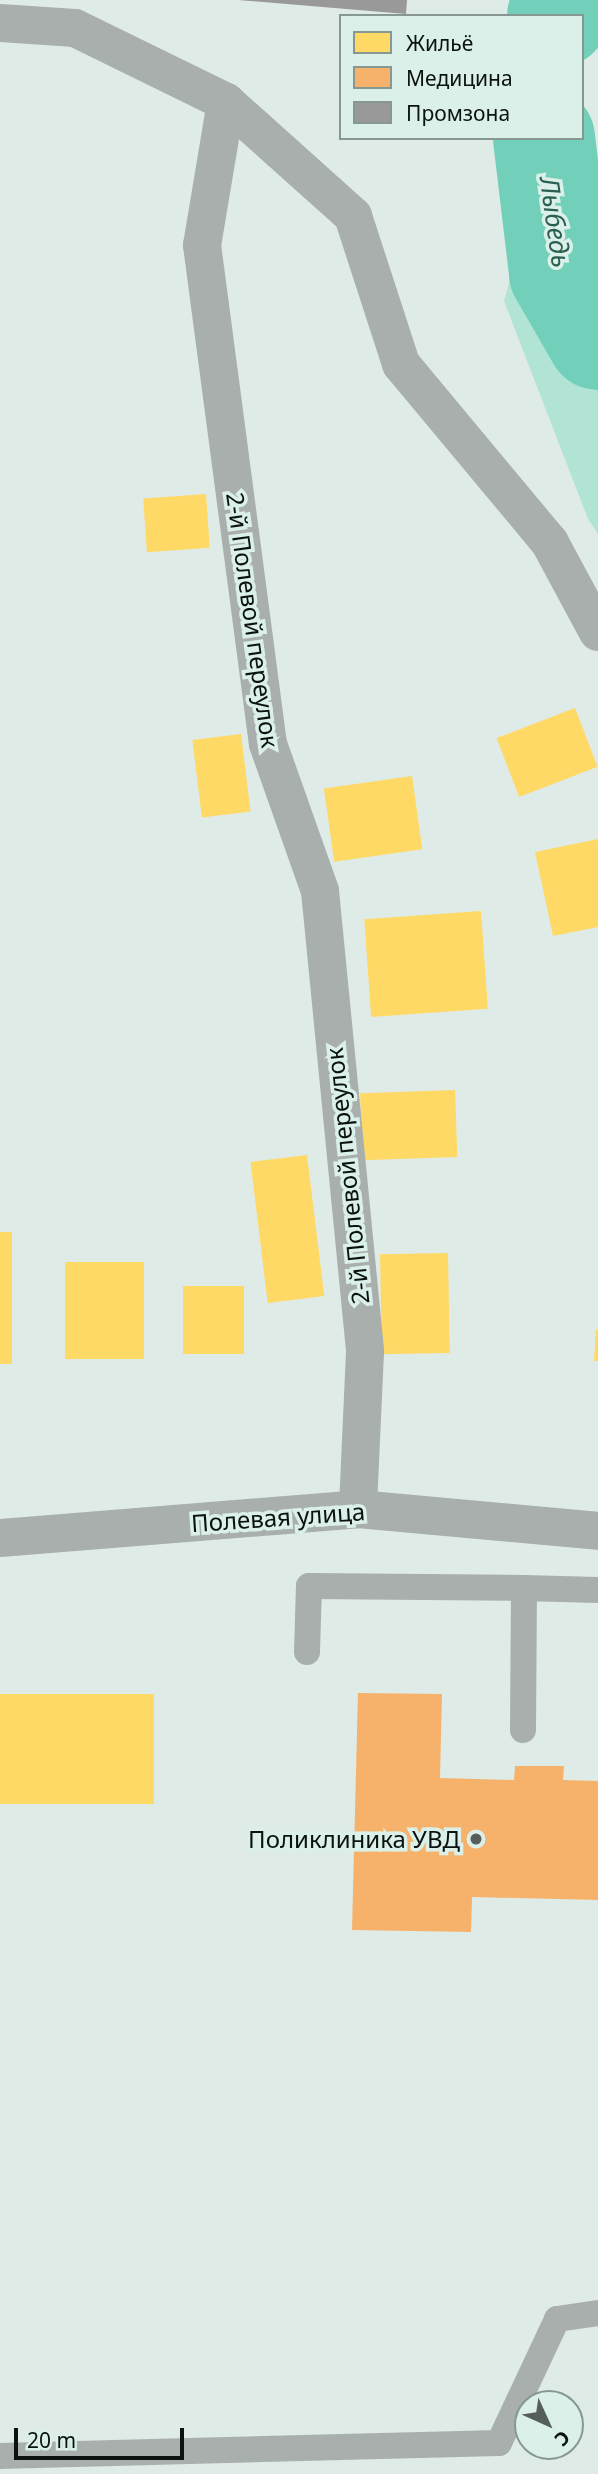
<!DOCTYPE html>
<meta charset="utf-8">
<style>
body{margin:0}
#map{position:relative;width:598px;height:2474px;overflow:hidden;background:#dfebe7;font-family:"Noto Sans",sans-serif}
div>[style]{position:absolute}
.green>*{inset:0;background:#b2e4d5}
.homes>*{inset:0;background:#ffd966;transform-origin:0 0}
.health>*{inset:0;background:#f6b26b}
.industry>*{inset:0;background:#999}
.river>*{height:102px;margin:-51px;padding:0 51px;transform-origin:51px;border-radius:51px;background:#72d0ba}
.lane>*{height:26px;margin:-13px;padding:0 13px;transform-origin:13px;border-radius:13px;background:#a9afad}
.street>*{height:38px;margin:-19px;padding:0 19px;transform-origin:19px;border-radius:19px;background:#a9afad}
.dots>*{width:19px;height:19px;translate:-50% -50%;box-sizing:border-box;border:4px solid #daf0e9;border-radius:50%}
span{translate:-50% -50%;white-space:nowrap;text-align:center;line-height:1.15;-webkit-text-stroke:7px #daf0e9;paint-order:stroke}
.street-label{font-size:24px;color:#0b1210}
.poi-label{font-size:24px;color:#0b1210}
.right{translate:-100% -50%;text-align:right}
.water-label{font-size:26px;color:#2b5f52;font-style:italic}
.legend{position:absolute;left:339px;top:14px;width:245px;height:126px;box-sizing:border-box;background:#daf0e9;border:2px solid #879792;margin:0;padding:9px 12px;list-style:none;font-size:21px;color:#0b1210}
.legend li{display:flex;align-items:center;gap:14px;height:35px}
.legend b{width:35px;border:2px solid #879792}
.north{position:absolute;left:514px;top:2390px;width:70px;height:70px;box-sizing:border-box;background:#daf0e9;border:2px solid #879792;border-radius:50%;rotate:135deg;font-size:19px;font-weight:700;line-height:28px;text-align:center;color:#0b1210}
.north::after{content:'';display:block;margin:auto;width:24px;height:32px;background:#555e5b;clip-path:polygon(50% 0,100% 100%,50% 72%,0 100%)}
.scale{position:absolute;left:14px;top:2428px;width:170px;height:32px;box-sizing:border-box;border:4px solid #0b1210;border-top:0;padding-left:9px;font-size:21px;line-height:24px;white-space:nowrap;color:#0b1210;-webkit-text-stroke:5px #daf0e9;paint-order:stroke}
</style>
<div id="map">
<div class="green">
<div style="clip-path:polygon(598px 212px,598px 534px,588px 519px,504px 301px,523px 234px)"></div>
</div>
<div class="homes">
<div style="left:206px;top:494px;width:54px;height:63px;rotate:86deg"></div>
<div style="left:575px;top:708px;width:63px;height:84px;rotate:69deg"></div>
<div style="left:241px;top:734px;width:78px;height:49px;rotate:83deg"></div>
<div style="left:412px;top:776px;width:74px;height:89px;rotate:82deg"></div>
<div style="clip-path:polygon(598px 839px,598px 927px,553px 936px,535px 852px)"></div>
<div style="left:481px;top:911px;width:98px;height:117px;rotate:86deg"></div>
<div style="left:455px;top:1090px;width:67px;height:95px;rotate:88deg"></div>
<div style="left:307px;top:1155px;width:142px;height:57px;rotate:83deg"></div>
<div style="left:0;top:1232px;width:12px;height:132px"></div>
<div style="left:448px;top:1253px;width:100px;height:68px;rotate:89deg"></div>
<div style="left:144px;top:1262px;width:97px;height:79px;rotate:90deg"></div>
<div style="left:183px;top:1286px;width:61px;height:68px"></div>
<div style="clip-path:polygon(596px 1329px,598px 1330px,598px 1361px,594px 1361px)"></div>
<div style="left:0;top:1694px;width:154px;height:110px"></div>
</div>
<div class="health">
<div style="clip-path:polygon(358px 1693px,442px 1694px,440px 1778px,514px 1780px,515px 1766px,564px 1766px,563px 1780px,598px 1781px,598px 1900px,472px 1897px,471px 1932px,352px 1930px)"></div>
</div>
<div class="industry">
<div style="clip-path:polygon(238px 0,407px 0,406px 14px)"></div>
</div>
<div class="river">
<div style="left:558px;top:16px;width:17px;rotate:-73deg"></div>
<div style="left:544px;top:138px;width:136px;rotate:83.2deg"></div>
<div style="left:560px;top:273px;width:76px;rotate:60.1deg"></div>
</div>
<div class="lane">
<div style="left:307px;top:1652px;width:66px;rotate:-88.3deg"></div>
<div style="left:309px;top:1586px;width:215px;rotate:0.5deg"></div>
<div style="left:523px;top:1730px;width:142px;rotate:-89.6deg"></div>
<div style="left:524px;top:1588px;width:74px;rotate:1.5deg"></div>
<div style="left:0;top:2456px;width:499px;rotate:-1.5deg"></div>
<div style="left:499px;top:2443px;width:137px;rotate:-64.9deg"></div>
<div style="left:557px;top:2319px;width:41px;rotate:-8.3deg"></div>
</div>
<div class="street">
<div style="left:0;top:23px;width:75px;rotate:3.8deg"></div>
<div style="left:75px;top:28px;width:168px;rotate:26.1deg"></div>
<div style="left:226px;top:102px;width:171px;rotate:41.9deg"></div>
<div style="left:353px;top:216px;width:156px;rotate:72deg"></div>
<div style="left:401px;top:364px;width:233px;rotate:50.2deg"></div>
<div style="left:550px;top:543px;width:101px;rotate:61.7deg"></div>
<div style="left:226px;top:102px;width:145px;rotate:99.5deg"></div>
<div style="left:202px;top:245px;width:503px;rotate:82.47deg"></div>
<div style="left:268px;top:744px;width:156px;rotate:70.5deg"></div>
<div style="left:320px;top:891px;width:463px;rotate:84.4deg"></div>
<div style="left:365px;top:1352px;width:157px;rotate:92.6deg"></div>
<div style="left:0;top:1538px;width:359px;rotate:-4.6deg"></div>
<div style="left:358px;top:1509px;width:241px;rotate:5.2deg"></div>
</div>
<div class="dots">
<div style="left:476px;top:1839px;background:#555e5b"></div>
</div>
<div class="street-label">
<span style="left:253px;top:620px;rotate:82deg">2-й Полевой переулок</span>
<span style="left:347px;top:1176px;rotate:-96deg">2-й Полевой переулок</span>
<span style="left:278px;top:1517px;rotate:-4deg">Полевая улица</span>
</div>
<div class="poi-label">
<span class="right" style="left:460px;top:1839px">Поликлиника УВД</span>
</div>
<div class="water-label">
<span style="left:555px;top:222px;rotate:82deg">Лыбедь</span>
</div>
<ul class="legend">
<li><b style="height:19px;background:#ffd966"></b>Жильё</li>
<li><b style="height:19px;background:#f6b26b"></b>Медицина</li>
<li><b style="height:19px;background:#999"></b>Промзона</li>
</ul>
<div class="north">С</div>
<div class="scale">20 m</div>
</div>
